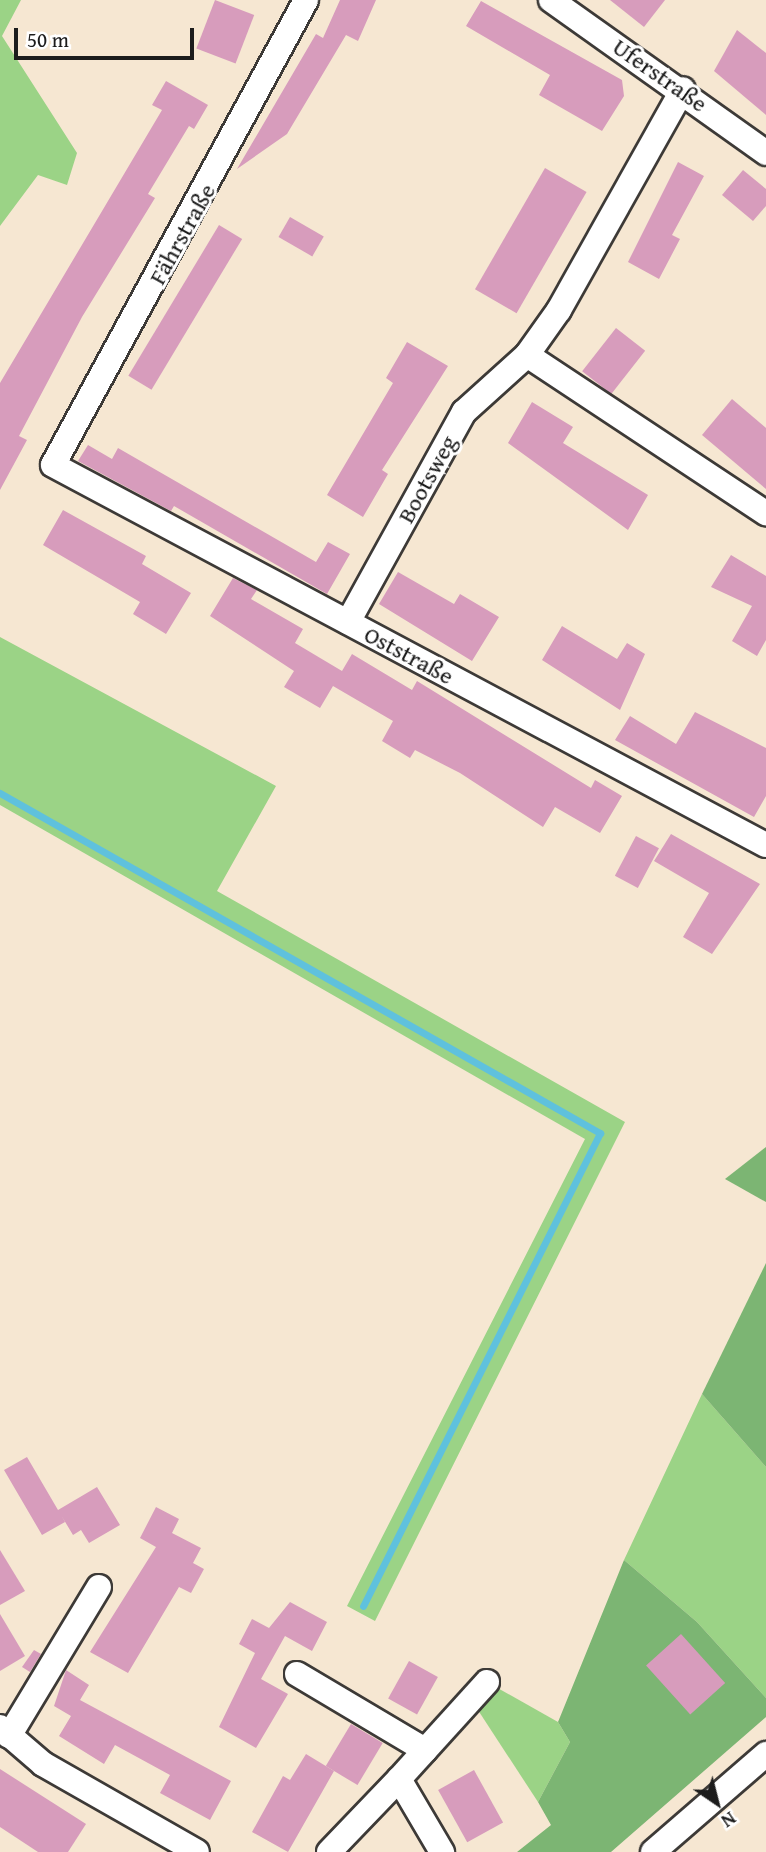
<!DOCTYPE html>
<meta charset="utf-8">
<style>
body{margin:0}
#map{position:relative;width:766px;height:1852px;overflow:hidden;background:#f6e7d2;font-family:"Gentium Book Plus",serif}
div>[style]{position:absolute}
.green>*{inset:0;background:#9bd386}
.forest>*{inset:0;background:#7cb573}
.stream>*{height:7px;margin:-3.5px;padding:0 3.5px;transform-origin:3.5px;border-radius:3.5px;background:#5fc1dd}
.building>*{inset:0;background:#d79cbc;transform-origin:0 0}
.roads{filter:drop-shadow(2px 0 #3d3a37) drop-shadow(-2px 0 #3d3a37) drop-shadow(0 2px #3d3a37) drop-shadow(0 -2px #3d3a37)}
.minor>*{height:24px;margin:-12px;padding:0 12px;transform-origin:12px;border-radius:12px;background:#fff}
span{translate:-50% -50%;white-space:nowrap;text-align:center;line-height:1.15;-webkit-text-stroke:6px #fff;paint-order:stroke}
.street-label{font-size:24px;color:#1c1c1c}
.north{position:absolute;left:682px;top:1768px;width:70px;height:70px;-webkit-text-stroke:5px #fff;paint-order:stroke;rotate:145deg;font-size:19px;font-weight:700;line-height:28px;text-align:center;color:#1c1c1c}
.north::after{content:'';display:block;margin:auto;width:24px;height:32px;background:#1c1c1c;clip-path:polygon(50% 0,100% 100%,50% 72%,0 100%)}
.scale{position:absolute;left:14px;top:28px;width:180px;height:32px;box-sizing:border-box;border:4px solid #1c1c1c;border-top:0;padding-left:9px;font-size:21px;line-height:24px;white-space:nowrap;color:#1c1c1c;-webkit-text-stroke:5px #fff;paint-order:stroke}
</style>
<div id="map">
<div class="green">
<div style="clip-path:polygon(0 0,21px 0,2px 36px,77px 153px,67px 185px,38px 175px,0 226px)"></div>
<div style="clip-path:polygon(0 637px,276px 786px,217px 891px,625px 1122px,375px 1621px,347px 1606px,585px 1139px,0 805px)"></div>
<div style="clip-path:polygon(702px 1394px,766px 1467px,766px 1698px,697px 1622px,624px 1560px)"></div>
<div style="clip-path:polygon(487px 1682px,558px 1722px,570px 1742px,538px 1802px,474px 1704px)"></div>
</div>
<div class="forest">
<div style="clip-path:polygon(766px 1147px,766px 1202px,725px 1179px)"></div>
<div style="clip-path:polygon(766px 1263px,766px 1467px,702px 1394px)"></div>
<div style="clip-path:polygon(624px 1560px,697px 1622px,766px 1698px,766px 1717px,611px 1852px,517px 1852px,551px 1825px,538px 1802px,570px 1742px,558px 1722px)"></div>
</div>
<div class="stream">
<div style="left:0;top:793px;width:690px;rotate:29.54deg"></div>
<div style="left:600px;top:1133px;width:529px;rotate:116.61deg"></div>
</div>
<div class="building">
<div style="left:215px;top:0;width:42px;height:52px;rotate:21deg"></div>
<div style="clip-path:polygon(340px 0,376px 0,358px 41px,346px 35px,287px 134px,237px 169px,316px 34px,323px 38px)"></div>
<div style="clip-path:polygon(610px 0,665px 0,644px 27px)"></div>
<div style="clip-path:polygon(481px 1px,622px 80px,624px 96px,602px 131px,539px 95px,550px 75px,466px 26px)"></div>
<div style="clip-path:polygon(737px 30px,766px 53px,766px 115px,714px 71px)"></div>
<div style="clip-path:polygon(166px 81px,208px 105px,194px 129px,189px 126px,148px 194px,155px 198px,82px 317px,19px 436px,27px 440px,0 490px,0 383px,162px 110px,152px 105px)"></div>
<div style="clip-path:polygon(678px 162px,704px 176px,672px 235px,680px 239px,659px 279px,628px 262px)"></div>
<div style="left:545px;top:168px;width:48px;height:140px;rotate:30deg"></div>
<div style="clip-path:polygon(743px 170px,766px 189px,766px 206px,753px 221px,722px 195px)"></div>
<div style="left:290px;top:217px;width:39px;height:23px;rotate:30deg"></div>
<div style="left:219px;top:225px;width:27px;height:176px;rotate:31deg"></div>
<div style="left:616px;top:328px;width:37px;height:55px;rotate:38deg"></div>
<div style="clip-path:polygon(407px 342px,448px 366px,382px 470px,388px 474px,363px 517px,327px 495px,393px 383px,386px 378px)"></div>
<div style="clip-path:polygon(732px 399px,766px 428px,766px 489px,702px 435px)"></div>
<div style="clip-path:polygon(532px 402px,573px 427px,563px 443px,648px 495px,628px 530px,508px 443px)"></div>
<div style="clip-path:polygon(88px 445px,112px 459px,118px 448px,316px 562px,328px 542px,350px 554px,327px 594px,174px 506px,171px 511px,78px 461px)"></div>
<div style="clip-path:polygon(63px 510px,146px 556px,142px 564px,191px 593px,166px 634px,133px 614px,140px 602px,43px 545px)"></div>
<div style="clip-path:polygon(731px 555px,766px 576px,766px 640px,757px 656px,732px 641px,752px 606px,711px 587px)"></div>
<div style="clip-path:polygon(398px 572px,454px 604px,460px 594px,499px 617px,472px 661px,379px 604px)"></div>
<div style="clip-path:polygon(233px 578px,257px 590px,251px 599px,303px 629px,295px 643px,342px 671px,352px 654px,412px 690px,417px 681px,591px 788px,595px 780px,622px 796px,600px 833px,555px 807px,543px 827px,460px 773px,415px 750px,410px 758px,382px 741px,393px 721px,333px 686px,320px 708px,284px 687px,294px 671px,210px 616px)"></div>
<div style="clip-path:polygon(562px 626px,617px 659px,627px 643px,645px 654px,620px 710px,542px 660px)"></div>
<div style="clip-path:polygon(695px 712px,766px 748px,766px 796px,754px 817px,615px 740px,630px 716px,676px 744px)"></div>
<div style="clip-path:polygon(671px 834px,760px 884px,712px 954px,683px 937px,709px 893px,654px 861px)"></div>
<div style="left:636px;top:836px;width:26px;height:45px;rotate:28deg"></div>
<div style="clip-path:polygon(27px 1457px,58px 1510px,97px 1487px,120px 1525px,89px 1543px,81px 1530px,73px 1535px,61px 1515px,65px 1522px,42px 1535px,4px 1470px)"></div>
<div style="clip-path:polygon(156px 1507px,179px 1519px,172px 1533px,201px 1548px,193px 1563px,204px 1569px,191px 1593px,179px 1587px,128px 1673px,90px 1652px,156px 1547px,140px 1538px)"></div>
<div style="clip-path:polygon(0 1550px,25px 1591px,0 1605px)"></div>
<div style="clip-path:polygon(290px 1602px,327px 1622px,312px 1651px,285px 1636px,261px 1679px,288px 1694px,256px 1748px,219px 1727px,255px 1653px,239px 1644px,252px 1619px,269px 1628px)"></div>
<div style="clip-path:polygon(0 1614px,25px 1656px,0 1671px)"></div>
<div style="left:681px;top:1634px;width:66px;height:47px;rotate:48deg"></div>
<div style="clip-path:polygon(34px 1650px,41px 1654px,30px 1672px,22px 1667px)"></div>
<div style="left:409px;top:1661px;width:33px;height:43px;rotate:29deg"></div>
<div style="clip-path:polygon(66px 1670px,89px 1685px,80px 1700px,231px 1781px,210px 1820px,160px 1793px,170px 1775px,115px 1745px,104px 1764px,59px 1736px,71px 1716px,54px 1706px)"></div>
<div style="left:351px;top:1724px;width:37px;height:49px;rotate:31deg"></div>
<div style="clip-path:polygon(306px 1754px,334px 1771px,288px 1852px,252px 1832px,283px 1776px,290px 1780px)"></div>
<div style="clip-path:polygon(0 1769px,86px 1824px,68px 1852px,38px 1852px,0 1827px)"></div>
<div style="left:474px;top:1770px;width:60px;height:41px;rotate:61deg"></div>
</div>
<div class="roads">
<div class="minor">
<div style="left:306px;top:0;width:529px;rotate:118.55deg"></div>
<div style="left:53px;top:465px;width:808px;rotate:28.06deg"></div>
<div style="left:551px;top:0;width:264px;rotate:35.4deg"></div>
<div style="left:527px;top:355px;width:287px;rotate:33.5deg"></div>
<div style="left:348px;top:622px;width:240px;rotate:-61.1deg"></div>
<div style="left:464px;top:412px;width:85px;rotate:-42.1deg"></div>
<div style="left:527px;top:355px;width:55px;rotate:-54.6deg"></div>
<div style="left:559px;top:310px;width:253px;rotate:-60.7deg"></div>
<div style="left:297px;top:1674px;width:149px;rotate:30.7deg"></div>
<div style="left:0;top:1727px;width:57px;rotate:40.7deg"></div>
<div style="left:43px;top:1764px;width:177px;rotate:29.7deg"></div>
<div style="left:9px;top:1736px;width:174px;rotate:-58.9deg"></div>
<div style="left:399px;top:1779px;width:131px;rotate:-47.8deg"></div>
<div style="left:329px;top:1852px;width:101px;rotate:-46.2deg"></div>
<div style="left:399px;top:1779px;width:85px;rotate:59.5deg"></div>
<div style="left:653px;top:1852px;width:150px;rotate:-40.9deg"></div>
</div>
</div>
<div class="street-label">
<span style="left:660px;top:75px;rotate:35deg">Uferstraße</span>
<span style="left:182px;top:234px;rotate:-61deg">Fährstraße</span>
<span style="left:427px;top:479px;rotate:-61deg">Bootsweg</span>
<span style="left:409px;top:655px;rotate:28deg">Oststraße</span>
</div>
<div class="north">N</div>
<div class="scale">50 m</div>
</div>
